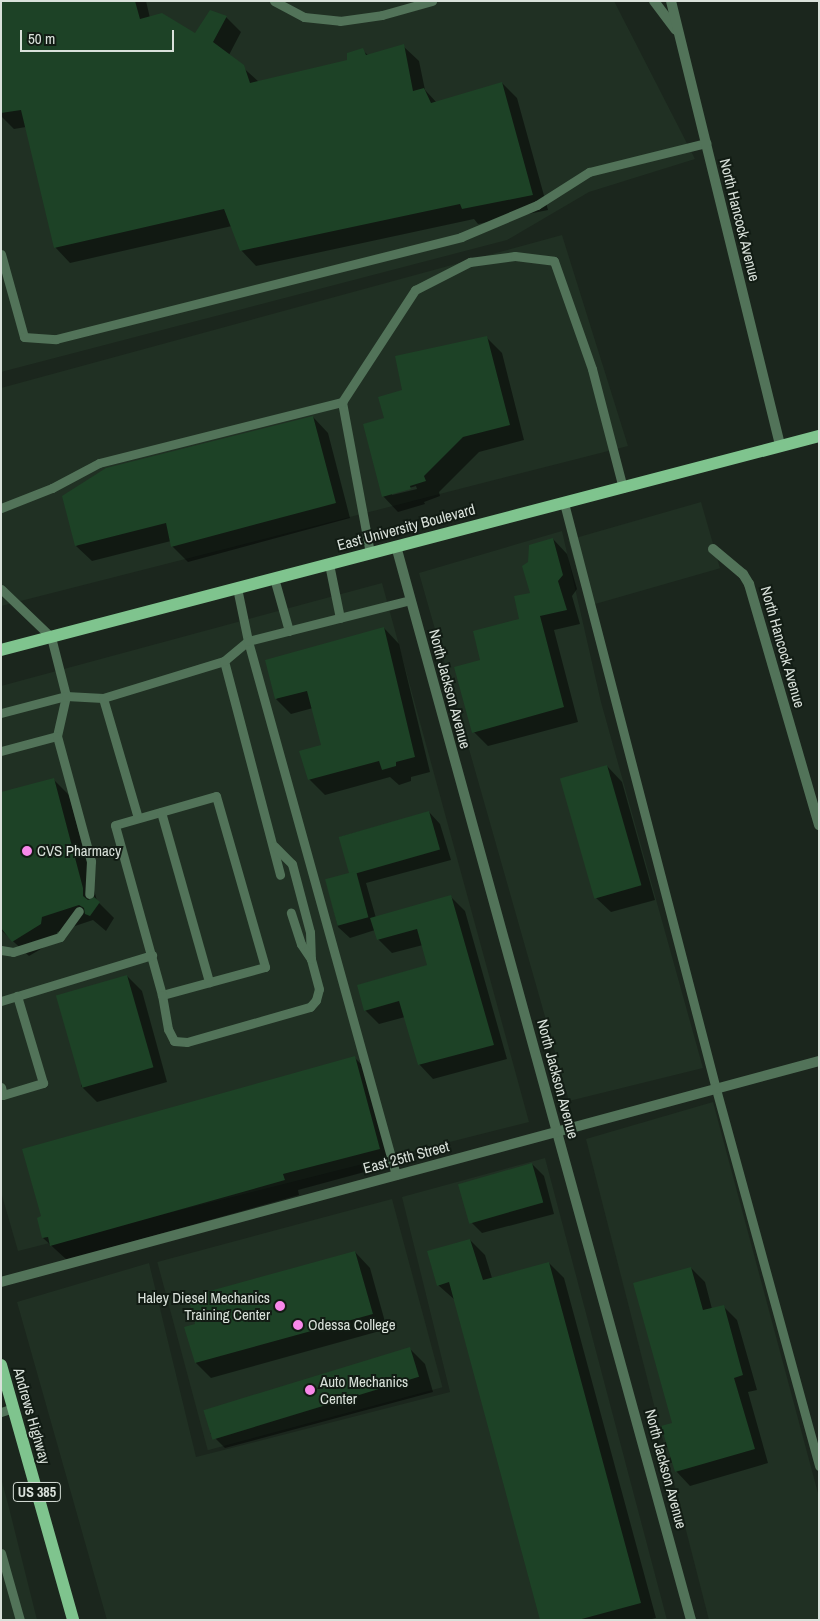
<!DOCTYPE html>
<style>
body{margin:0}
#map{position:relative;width:820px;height:1621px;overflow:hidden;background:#1b261d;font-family:"Archivo Narrow",sans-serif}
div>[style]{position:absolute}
.built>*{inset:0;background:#203023;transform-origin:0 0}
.shadow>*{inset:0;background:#0007}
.building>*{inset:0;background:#1d4226;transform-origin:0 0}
.lane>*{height:9px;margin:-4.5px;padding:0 4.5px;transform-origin:4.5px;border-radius:4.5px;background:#527359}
.street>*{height:10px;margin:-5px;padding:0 5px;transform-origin:5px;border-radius:5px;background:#527359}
.primary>*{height:12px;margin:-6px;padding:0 6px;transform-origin:6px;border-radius:6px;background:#7fc48e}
.dots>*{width:14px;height:14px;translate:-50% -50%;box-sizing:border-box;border:2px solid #121c14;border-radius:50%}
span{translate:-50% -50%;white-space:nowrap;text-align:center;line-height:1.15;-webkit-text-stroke:4px #121c14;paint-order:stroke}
.shield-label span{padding:1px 4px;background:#121c14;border:1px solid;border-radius:4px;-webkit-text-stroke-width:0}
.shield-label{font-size:14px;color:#d9e1da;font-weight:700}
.street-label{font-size:15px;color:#d9e1da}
.poi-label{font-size:15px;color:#d9e1da}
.left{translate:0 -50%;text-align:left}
.right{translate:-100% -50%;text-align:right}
.frame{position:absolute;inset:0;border:2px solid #d9e1da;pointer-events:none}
.scale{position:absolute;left:20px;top:30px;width:154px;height:22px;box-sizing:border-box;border:2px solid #d9e1da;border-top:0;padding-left:6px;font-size:15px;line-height:18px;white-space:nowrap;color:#d9e1da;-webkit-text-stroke:4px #121c14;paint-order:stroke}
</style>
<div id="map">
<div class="built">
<div style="clip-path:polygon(1px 1px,614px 1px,695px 159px,589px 192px,507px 240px,1px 372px)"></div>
<div style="clip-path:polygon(562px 235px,628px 446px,1px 606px,1px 388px)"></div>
<div style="left:701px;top:502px;width:69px;height:138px;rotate:74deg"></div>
<div style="clip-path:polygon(562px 531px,601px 702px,703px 1068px,569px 1101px,419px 573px)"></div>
<div style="clip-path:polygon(382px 583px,529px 1122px,18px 1251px,1px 1192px,1px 686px)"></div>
<div style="clip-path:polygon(713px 1102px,819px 1497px,819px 1620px,709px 1620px,586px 1139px)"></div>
<div style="clip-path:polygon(545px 1158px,667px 1620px,107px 1620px,17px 1302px,149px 1263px,196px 1457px,450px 1392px,402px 1197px)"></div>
<div style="left:392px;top:1199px;width:195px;height:243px;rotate:75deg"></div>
<div style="clip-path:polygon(1px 1478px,8px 1504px,37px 1620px,1px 1620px)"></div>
</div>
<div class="shadow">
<div style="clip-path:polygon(1px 1px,146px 1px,150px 18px,196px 35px,226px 17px,241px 32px,229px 55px,259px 82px,348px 61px,362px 50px,368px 55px,403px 46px,419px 61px,425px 90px,437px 103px,502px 83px,517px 98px,548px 210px,478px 224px,474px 219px,256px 266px,241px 250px,232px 226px,70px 263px,55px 247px,26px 127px,14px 129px,1px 116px)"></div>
<div style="clip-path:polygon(evenodd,486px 337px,502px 353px,524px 440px,479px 452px,439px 492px,440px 496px,424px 502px,425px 504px,398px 512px,383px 496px,385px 419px,404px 391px,486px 337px,416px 486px,417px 489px,392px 495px,392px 493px,416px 486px)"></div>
<div style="clip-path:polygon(313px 417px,328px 433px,350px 518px,188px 562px,172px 546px,171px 541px,92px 561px,76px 546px)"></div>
<div style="clip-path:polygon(553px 539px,567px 554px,577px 589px,572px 596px,580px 624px,554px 630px,578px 722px,488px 746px,474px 732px,482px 661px,520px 620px)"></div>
<div style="clip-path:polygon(384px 628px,399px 644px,430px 772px,411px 777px,411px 781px,399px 785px,390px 777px,325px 795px,309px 779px,322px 746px,313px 708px,291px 714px,276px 699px)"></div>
<div style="clip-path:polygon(607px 766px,622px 782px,655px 900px,611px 912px,595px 897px)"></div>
<div style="clip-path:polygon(54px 780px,69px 795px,97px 901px,114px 918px,106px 931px,93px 920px,57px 932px,56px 940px,29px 956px,1px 930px,1px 793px)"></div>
<div style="clip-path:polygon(429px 812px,440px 824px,451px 860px,366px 883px,376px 918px,451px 897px,465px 911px,507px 1059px,433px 1079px,419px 1064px,405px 1017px,379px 1024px,365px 1010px,428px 966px,423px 945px,392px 953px,378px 939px,375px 930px,350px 938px,338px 927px,327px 881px,350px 874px,340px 837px)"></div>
<div style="clip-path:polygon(127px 976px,142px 991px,167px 1082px,97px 1102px,81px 1086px)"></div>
<div style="clip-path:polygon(355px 1058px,370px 1073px,394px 1164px,298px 1190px,299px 1195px,67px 1260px,43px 1238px)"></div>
<div style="clip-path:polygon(532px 1164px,544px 1176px,554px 1214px,482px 1233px,470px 1221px)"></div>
<div style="clip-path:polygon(470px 1240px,485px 1255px,492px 1278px,549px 1263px,564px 1278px,656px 1618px,648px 1620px,541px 1620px,455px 1300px,438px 1285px)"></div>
<div style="clip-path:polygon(355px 1252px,370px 1268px,387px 1329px,211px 1378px,196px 1363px,197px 1325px)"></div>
<div style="clip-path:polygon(691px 1268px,705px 1282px,712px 1309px,723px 1306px,737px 1320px,757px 1390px,748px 1392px,768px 1463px,690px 1486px,676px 1471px,674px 1424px)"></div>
<div style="clip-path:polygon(410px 1349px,425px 1364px,433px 1392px,225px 1448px,210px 1433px)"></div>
</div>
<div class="building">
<div style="clip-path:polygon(1px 1px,135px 1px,140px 19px,162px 13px,195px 33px,210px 10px,227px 16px,213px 42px,244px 65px,250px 83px,347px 60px,347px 53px,363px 48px,366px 55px,404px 44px,413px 91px,424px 88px,431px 103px,502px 82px,533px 195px,462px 209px,460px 204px,240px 251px,224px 209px,54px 248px,21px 110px,1px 113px)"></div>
<div style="clip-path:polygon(487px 336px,510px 425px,463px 437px,424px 476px,426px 481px,410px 486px,411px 489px,382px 497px,363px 424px,384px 418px,378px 397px,402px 390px,395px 356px)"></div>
<div style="clip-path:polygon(313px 416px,336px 503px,171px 547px,166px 523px,75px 546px,62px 496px,106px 468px)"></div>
<div style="clip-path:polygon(553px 538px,563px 575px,558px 581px,567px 610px,540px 616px,564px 707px,472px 733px,454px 667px,480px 660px,473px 631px,519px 619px,514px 596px,530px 593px,522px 566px,528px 562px,529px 545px)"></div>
<div style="clip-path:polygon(384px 627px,415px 757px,396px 762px,396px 766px,382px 770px,379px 761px,308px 780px,299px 751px,321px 745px,307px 691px,275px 699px,265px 660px)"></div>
<div style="left:607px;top:765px;width:125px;height:49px;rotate:74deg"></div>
<div style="clip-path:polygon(54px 778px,83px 888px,83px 896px,88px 900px,94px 897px,100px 902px,90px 916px,85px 914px,84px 908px,79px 905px,42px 917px,41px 924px,12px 942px,1px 928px,1px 792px)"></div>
<div style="left:429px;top:811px;width:40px;height:94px;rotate:74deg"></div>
<div style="left:356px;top:871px;width:48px;height:32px;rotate:75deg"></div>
<div style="clip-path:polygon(451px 895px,494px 1045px,418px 1065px,399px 1001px,364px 1011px,357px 985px,427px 965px,417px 929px,377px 940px,370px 918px)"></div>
<div style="left:127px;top:975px;width:96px;height:74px;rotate:74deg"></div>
<div style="clip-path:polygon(355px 1056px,380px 1149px,283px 1174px,285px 1180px,50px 1246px,48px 1237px,42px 1238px,37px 1218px,41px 1216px,22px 1149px)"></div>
<div style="left:532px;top:1163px;width:41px;height:77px;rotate:74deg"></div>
<div style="clip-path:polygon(470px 1239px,483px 1280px,549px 1262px,641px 1603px,578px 1620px,540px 1620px,449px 1282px,437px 1286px,427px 1251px)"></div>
<div style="clip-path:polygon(355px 1251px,373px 1314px,195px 1363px,184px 1327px,195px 1324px,188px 1297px)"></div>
<div style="clip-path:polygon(691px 1267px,703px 1310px,724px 1305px,743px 1375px,734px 1378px,755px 1449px,675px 1472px,661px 1426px,672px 1423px,633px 1283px)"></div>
<div style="left:410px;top:1347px;width:31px;height:216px;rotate:73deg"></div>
</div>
<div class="lane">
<div style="left:274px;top:1px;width:34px;rotate:28deg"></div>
<div style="left:304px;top:17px;width:36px;rotate:6deg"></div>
<div style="left:340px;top:21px;width:42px;rotate:-8.1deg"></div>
<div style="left:382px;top:15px;width:52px;rotate:-15.6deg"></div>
<div style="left:1px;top:254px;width:86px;rotate:74.5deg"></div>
<div style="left:24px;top:337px;width:32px;rotate:4deg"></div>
<div style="left:56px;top:339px;width:418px;rotate:-14.1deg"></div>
<div style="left:461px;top:237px;width:82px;rotate:-22.8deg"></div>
<div style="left:537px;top:205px;width:62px;rotate:-32.4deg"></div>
<div style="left:589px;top:172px;width:121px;rotate:-13.9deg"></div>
<div style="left:342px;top:402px;width:154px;rotate:79.5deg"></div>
<div style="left:564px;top:503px;width:605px;rotate:75.46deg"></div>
<div style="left:716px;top:1089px;width:391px;rotate:74.7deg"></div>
<div style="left:1px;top:508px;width:55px;rotate:-21.4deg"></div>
<div style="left:52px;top:488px;width:53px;rotate:-28deg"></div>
<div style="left:99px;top:463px;width:251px;rotate:-14.1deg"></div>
<div style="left:342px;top:402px;width:134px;rotate:-56.9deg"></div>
<div style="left:415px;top:290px;width:62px;rotate:-27deg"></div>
<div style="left:470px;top:262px;width:45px;rotate:-7.6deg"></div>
<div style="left:515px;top:256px;width:39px;rotate:7deg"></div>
<div style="left:554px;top:261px;width:114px;rotate:70.6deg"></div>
<div style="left:592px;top:369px;width:123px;rotate:75.4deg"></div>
<div style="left:329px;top:564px;width:55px;rotate:78.5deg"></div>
<div style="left:274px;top:578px;width:55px;rotate:74.2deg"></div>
<div style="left:1px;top:589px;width:69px;rotate:43.8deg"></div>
<div style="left:51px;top:637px;width:61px;rotate:75.7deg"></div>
<div style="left:66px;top:696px;width:41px;rotate:102.7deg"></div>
<div style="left:224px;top:661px;width:221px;rotate:75.3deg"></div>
<div style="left:1px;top:713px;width:67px;rotate:-14.7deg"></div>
<div style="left:66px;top:696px;width:37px;rotate:3deg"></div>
<div style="left:1px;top:751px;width:58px;rotate:-15deg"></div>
<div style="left:57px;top:736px;width:130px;rotate:74.8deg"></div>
<div style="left:91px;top:861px;width:33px;rotate:93deg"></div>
<div style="left:216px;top:796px;width:178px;rotate:74deg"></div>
<div style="left:265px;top:967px;width:107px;rotate:164.8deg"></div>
<div style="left:162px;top:995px;width:176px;rotate:-105.5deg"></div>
<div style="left:115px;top:825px;width:105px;rotate:-16deg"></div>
<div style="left:161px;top:812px;width:177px;rotate:74.2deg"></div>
<div style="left:138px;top:818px;width:125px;rotate:-106.3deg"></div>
<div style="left:103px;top:698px;width:127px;rotate:-17deg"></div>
<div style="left:224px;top:661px;width:31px;rotate:-40deg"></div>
<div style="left:248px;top:641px;width:54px;rotate:-101.7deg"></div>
<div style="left:274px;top:846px;width:25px;rotate:45deg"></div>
<div style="left:292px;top:864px;width:70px;rotate:75.2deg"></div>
<div style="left:310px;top:932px;width:27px;rotate:88deg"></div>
<div style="left:1px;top:950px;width:12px;rotate:9deg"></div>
<div style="left:13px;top:952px;width:49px;rotate:-17.7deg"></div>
<div style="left:60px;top:937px;width:32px;rotate:-54deg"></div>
<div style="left:162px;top:995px;width:35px;rotate:80deg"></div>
<div style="left:168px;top:1029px;width:13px;rotate:63deg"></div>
<div style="left:174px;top:1041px;width:13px;rotate:4deg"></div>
<div style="left:187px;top:1042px;width:128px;rotate:-15.9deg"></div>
<div style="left:310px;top:1007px;width:9px;rotate:-49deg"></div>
<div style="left:316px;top:1000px;width:11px;rotate:-75deg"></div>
<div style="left:319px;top:989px;width:31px;rotate:-105deg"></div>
<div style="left:311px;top:959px;width:18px;rotate:-124deg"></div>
<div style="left:301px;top:944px;width:33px;rotate:-108deg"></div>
<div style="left:1px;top:1001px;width:158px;rotate:-16.9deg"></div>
<div style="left:1px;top:1087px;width:8px;rotate:76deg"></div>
<div style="left:3px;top:1095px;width:42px;rotate:-16.7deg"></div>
<div style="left:43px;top:1083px;width:91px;rotate:-106.6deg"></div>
<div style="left:396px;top:1175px;width:554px;rotate:-105.49deg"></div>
<div style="left:248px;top:641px;width:167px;rotate:-14.2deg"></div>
<div style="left:1px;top:1412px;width:13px;rotate:-18deg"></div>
<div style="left:1px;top:1553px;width:70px;rotate:74.2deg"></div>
</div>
<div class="street">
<div style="left:654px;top:1px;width:36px;rotate:53deg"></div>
<div style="left:671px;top:1px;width:458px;rotate:76.2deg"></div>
<div style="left:396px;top:546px;width:1114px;rotate:74.64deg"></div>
<div style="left:713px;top:549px;width:39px;rotate:40deg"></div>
<div style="left:743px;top:574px;width:12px;rotate:59deg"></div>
<div style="left:749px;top:584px;width:251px;rotate:73.8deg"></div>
<div style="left:1px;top:1282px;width:847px;rotate:-15.12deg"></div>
</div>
<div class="primary">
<div style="left:1px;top:650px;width:846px;rotate:-14.66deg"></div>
<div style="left:1px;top:1365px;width:265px;rotate:74.2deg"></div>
</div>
<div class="dots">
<div style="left:27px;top:851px;background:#f888ea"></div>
<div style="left:280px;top:1306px;background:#f888ea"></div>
<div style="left:298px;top:1325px;background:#f888ea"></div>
<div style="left:310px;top:1390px;background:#f888ea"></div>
</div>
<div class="shield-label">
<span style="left:37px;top:1492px">US 385</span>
</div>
<div class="street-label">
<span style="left:740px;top:220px;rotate:76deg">North Hancock Avenue</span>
<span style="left:406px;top:527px;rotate:-15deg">East University Boulevard</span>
<span style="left:783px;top:647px;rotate:74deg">North Hancock Avenue</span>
<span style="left:450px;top:689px;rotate:75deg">North Jackson Avenue</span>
<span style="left:558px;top:1079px;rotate:75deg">North Jackson Avenue</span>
<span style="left:406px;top:1157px;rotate:-15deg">East 25th Street</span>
<span style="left:32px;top:1416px;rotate:74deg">Andrews Highway</span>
<span style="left:666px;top:1469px;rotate:75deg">North Jackson Avenue</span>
</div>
<div class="poi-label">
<span class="left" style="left:37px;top:851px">CVS Pharmacy</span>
<span class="right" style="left:270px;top:1306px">Haley Diesel Mechanics<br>Training Center</span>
<span class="left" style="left:308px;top:1325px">Odessa College</span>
<span class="left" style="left:320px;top:1390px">Auto Mechanics<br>Center</span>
</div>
<div class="frame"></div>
<div class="scale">50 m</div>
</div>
